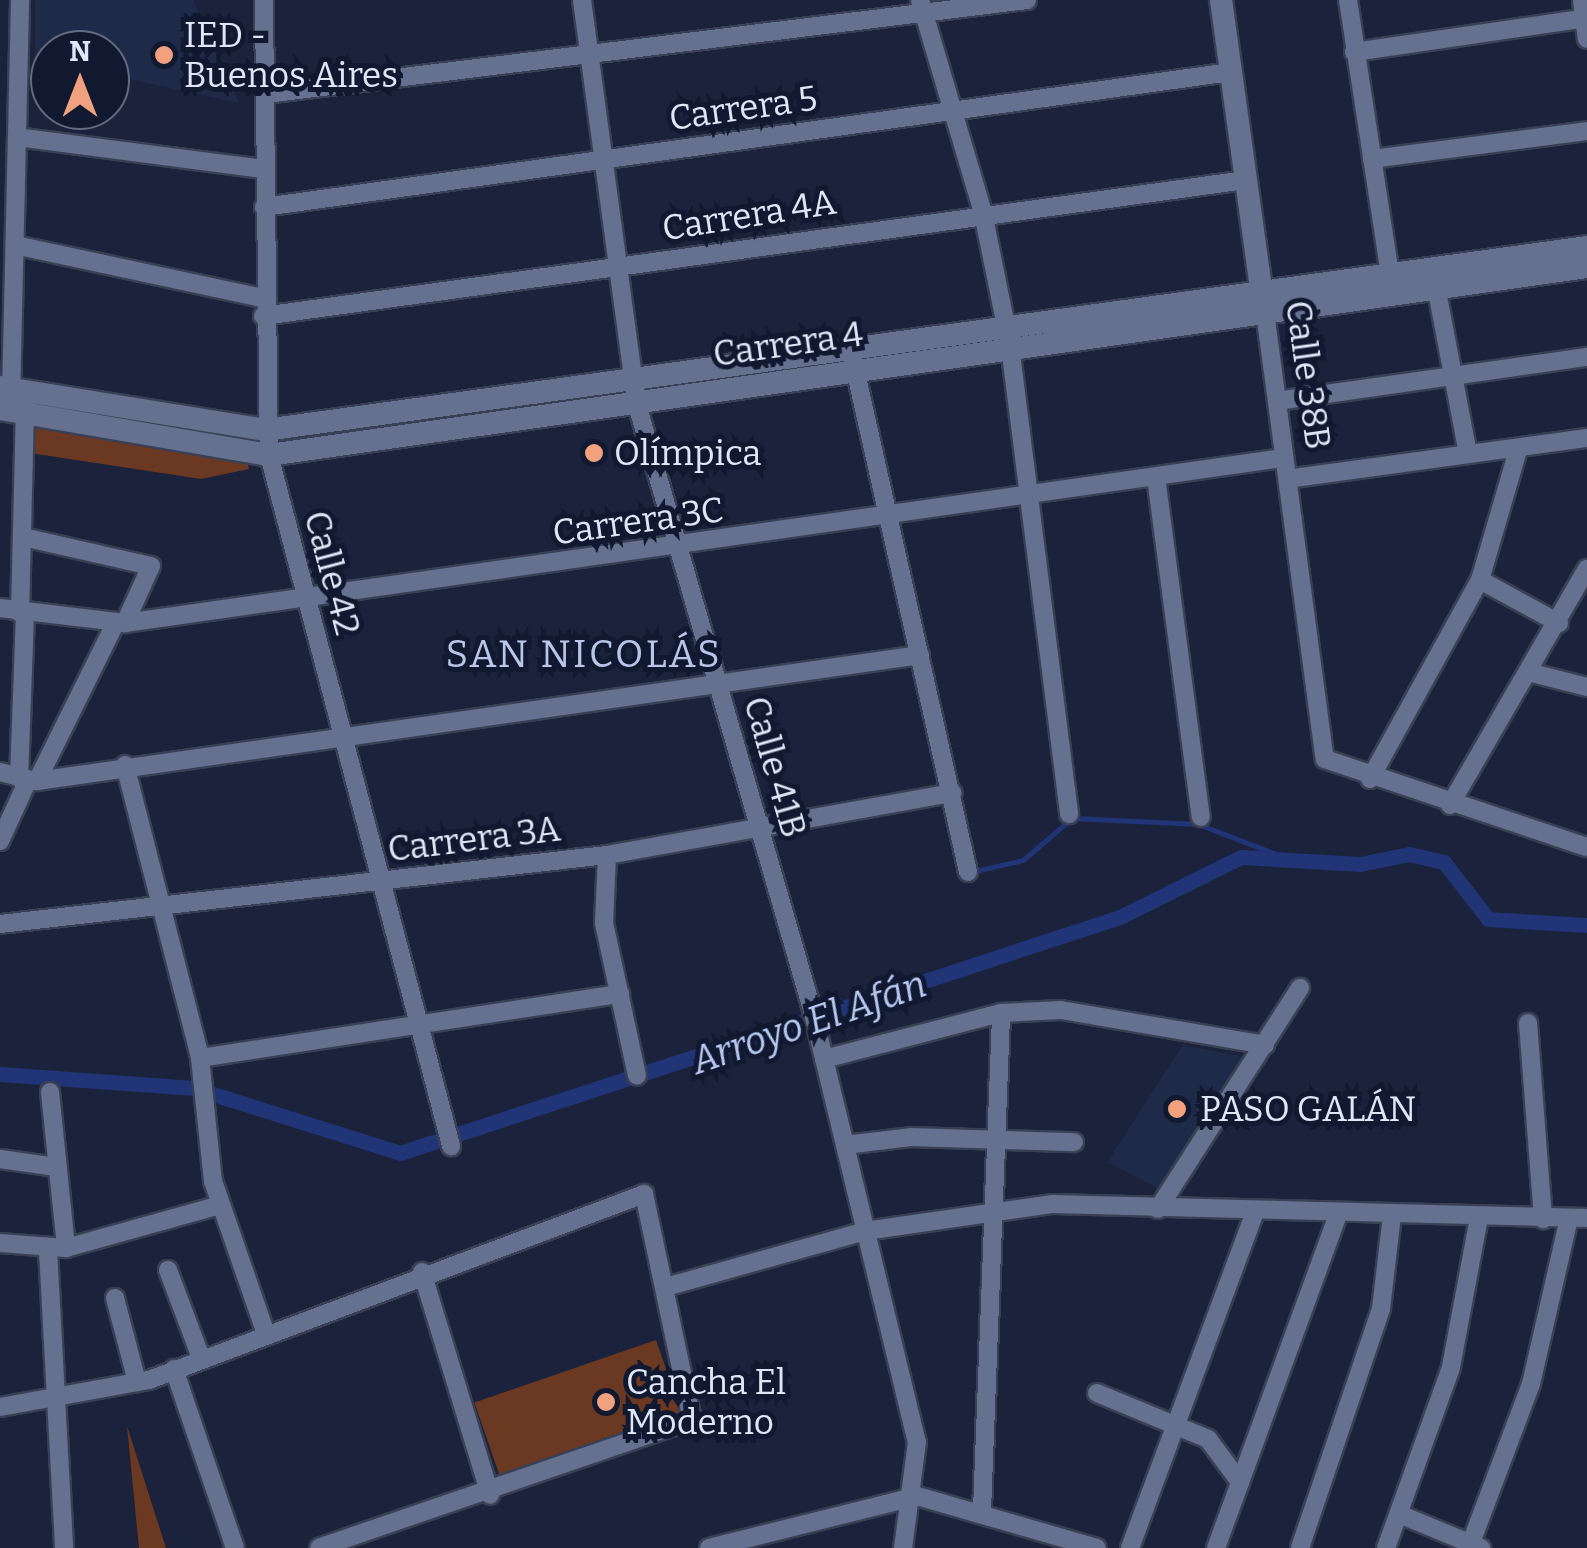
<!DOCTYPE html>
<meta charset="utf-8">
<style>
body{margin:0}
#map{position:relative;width:1587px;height:1548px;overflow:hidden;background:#1a233b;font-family:Bitter,serif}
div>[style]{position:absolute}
.built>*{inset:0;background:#1f2a48}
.green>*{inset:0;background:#6b3922;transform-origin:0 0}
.stream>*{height:5px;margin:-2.5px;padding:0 2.5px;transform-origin:2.5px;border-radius:2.5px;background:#203476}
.canal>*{height:15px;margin:-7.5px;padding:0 7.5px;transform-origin:7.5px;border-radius:7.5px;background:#203476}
.roads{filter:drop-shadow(2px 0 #394055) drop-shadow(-2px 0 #394055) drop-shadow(0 2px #394055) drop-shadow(0 -2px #394055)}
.minor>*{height:18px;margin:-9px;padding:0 9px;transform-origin:9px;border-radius:9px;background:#65718e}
.tertiary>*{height:22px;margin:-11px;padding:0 11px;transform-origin:11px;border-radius:11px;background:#65718e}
.dots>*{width:28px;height:28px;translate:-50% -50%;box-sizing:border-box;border:5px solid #111931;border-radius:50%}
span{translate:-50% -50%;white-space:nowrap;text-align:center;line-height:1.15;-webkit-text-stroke:10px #111931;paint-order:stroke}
.poi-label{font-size:35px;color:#dfe6f7}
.left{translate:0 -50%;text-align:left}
.street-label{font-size:35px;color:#dfe6f7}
.neighbourhood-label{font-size:38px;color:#b9c6e7;letter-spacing:2.5px}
.water-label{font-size:38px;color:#b8c8f0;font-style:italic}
.north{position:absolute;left:30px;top:30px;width:100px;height:100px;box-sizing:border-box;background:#111931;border:2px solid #636b80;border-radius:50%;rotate:0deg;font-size:28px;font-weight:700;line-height:40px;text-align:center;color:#dfe6f7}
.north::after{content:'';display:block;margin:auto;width:35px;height:45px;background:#f1a17d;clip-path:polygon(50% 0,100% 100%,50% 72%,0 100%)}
</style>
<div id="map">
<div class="built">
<div style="clip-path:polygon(35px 0,193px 0,239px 103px,110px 75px,110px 50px,50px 50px,50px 62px,35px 59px)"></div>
<div style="clip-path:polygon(1183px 1045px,1245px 1057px,1161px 1190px,1107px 1162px)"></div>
</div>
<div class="green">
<div style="clip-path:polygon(31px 426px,246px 459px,249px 469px,201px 479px,30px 453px)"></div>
<div style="left:656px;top:1340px;width:77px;height:192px;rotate:71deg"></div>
<div style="clip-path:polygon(127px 1426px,166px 1548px,139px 1548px)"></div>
</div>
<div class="stream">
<div style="left:971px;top:872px;width:53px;rotate:-13deg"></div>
<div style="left:1023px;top:860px;width:65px;rotate:-40.6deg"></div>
<div style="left:1072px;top:818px;width:126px;rotate:2.7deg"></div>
<div style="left:1198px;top:824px;width:101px;rotate:21deg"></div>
</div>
<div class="canal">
<div style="left:0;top:1074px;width:195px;rotate:4.1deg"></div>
<div style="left:194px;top:1088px;width:216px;rotate:17.5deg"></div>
<div style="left:400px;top:1153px;width:758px;rotate:-18.15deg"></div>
<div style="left:1120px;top:917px;width:135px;rotate:-26.4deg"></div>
<div style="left:1241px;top:857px;width:119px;rotate:3.4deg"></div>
<div style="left:1360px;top:864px;width:50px;rotate:-11.5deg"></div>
<div style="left:1409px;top:854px;width:36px;rotate:13deg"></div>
<div style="left:1444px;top:862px;width:72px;rotate:52.3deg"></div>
<div style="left:1488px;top:919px;width:99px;rotate:3.5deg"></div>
</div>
<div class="roads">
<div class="minor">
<div style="left:264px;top:0;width:455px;rotate:89.4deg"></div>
<div style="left:269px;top:455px;width:715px;rotate:75.24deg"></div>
<div style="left:582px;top:0;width:405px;rotate:82.3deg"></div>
<div style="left:636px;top:401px;width:637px;rotate:73.87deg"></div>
<div style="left:813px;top:1013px;width:441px;rotate:76.4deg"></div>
<div style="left:917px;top:1442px;width:107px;rotate:97.5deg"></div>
<div style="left:920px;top:0;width:222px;rotate:73.5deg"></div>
<div style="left:983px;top:213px;width:136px;rotate:78.5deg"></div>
<div style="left:1010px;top:346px;width:472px;rotate:82.8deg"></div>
<div style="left:1348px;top:0;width:289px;rotate:81.3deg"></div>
<div style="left:1582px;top:0;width:39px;rotate:83deg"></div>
<div style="left:1354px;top:52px;width:235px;rotate:-8.3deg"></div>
<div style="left:266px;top:94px;width:767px;rotate:-7.04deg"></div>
<div style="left:17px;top:137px;width:249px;rotate:7.4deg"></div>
<div style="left:1372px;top:159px;width:217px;rotate:-7.4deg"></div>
<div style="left:264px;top:207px;width:976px;rotate:-7.95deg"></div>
<div style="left:15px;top:245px;width:253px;rotate:12.1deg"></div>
<div style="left:1436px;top:286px;width:170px;rotate:79.2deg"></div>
<div style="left:1265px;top:312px;width:451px;rotate:82.4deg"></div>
<div style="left:1325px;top:759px;width:276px;rotate:18.6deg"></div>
<div style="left:263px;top:316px;width:992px;rotate:-7.88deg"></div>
<div style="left:851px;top:351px;width:534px;rotate:77.34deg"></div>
<div style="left:11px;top:399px;width:399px;rotate:-88.7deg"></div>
<div style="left:1284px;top:400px;width:306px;rotate:-8.1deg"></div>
<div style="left:1156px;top:477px;width:343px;rotate:82.5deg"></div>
<div style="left:1294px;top:478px;width:296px;rotate:-7.8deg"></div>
<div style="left:23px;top:537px;width:131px;rotate:12.8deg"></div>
<div style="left:151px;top:566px;width:63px;rotate:114.5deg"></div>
<div style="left:1480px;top:580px;width:90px;rotate:28.6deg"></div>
<div style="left:0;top:608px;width:126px;rotate:6.8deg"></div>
<div style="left:125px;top:623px;width:1170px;rotate:-8.11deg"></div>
<div style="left:20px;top:613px;width:211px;rotate:-88.6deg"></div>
<div style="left:1532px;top:673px;width:57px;rotate:14.3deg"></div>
<div style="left:125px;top:765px;width:302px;rotate:75.6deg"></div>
<div style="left:200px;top:1058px;width:124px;rotate:84deg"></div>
<div style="left:213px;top:1181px;width:159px;rotate:70.9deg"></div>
<div style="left:0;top:772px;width:38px;rotate:14deg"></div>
<div style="left:37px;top:781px;width:892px;rotate:-8.12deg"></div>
<div style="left:19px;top:778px;width:164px;rotate:-87.9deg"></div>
<div style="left:1370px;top:779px;width:227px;rotate:-61.1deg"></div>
<div style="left:1480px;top:580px;width:135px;rotate:-73.7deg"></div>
<div style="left:37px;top:781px;width:175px;rotate:-63.6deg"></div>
<div style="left:1450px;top:805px;width:273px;rotate:-59.9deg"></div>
<div style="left:0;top:841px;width:67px;rotate:-65.3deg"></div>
<div style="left:607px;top:855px;width:68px;rotate:92.5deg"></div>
<div style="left:604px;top:923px;width:156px;rotate:77.8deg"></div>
<div style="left:0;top:924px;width:611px;rotate:-6.49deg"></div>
<div style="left:607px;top:855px;width:351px;rotate:-10.2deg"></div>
<div style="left:1528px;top:1023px;width:197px;rotate:85.6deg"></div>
<div style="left:200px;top:1058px;width:425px;rotate:-8.7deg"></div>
<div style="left:824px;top:1059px;width:183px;rotate:-14.6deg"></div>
<div style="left:1001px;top:1013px;width:60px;rotate:-2.9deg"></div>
<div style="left:1061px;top:1010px;width:207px;rotate:9.7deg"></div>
<div style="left:50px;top:1092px;width:157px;rotate:84.1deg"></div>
<div style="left:845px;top:1145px;width:66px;rotate:-6.9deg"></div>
<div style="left:911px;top:1137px;width:163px;rotate:1.8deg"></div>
<div style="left:0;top:1159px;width:57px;rotate:8.1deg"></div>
<div style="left:1158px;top:1209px;width:263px;rotate:-57.3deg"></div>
<div style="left:0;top:1243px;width:66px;rotate:4.3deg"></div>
<div style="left:66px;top:1248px;width:160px;rotate:-15.6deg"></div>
<div style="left:48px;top:1250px;width:298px;rotate:86.9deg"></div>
<div style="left:168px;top:1270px;width:94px;rotate:69.4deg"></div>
<div style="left:422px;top:1272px;width:233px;rotate:73deg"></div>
<div style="left:666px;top:1287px;width:207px;rotate:-15.7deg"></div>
<div style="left:865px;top:1231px;width:190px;rotate:-8.2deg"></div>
<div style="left:1053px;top:1204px;width:534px;rotate:1.5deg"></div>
<div style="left:115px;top:1298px;width:87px;rotate:75.3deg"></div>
<div style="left:174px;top:1369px;width:189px;rotate:71.2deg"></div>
<div style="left:1097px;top:1393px;width:120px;rotate:22.5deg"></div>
<div style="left:1208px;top:1439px;width:54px;rotate:53.3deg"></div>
<div style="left:0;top:1407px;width:151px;rotate:-10.3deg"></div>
<div style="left:149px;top:1380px;width:529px;rotate:-20.59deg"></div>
<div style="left:644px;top:1194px;width:231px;rotate:78deg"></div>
<div style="left:692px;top:1420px;width:394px;rotate:161.1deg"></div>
<div style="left:982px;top:1511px;width:498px;rotate:-87.8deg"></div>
<div style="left:1399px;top:1514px;width:89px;rotate:22.5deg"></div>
<div style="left:709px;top:1548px;width:214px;rotate:-14deg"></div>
<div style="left:917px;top:1496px;width:187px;rotate:16.1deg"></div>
<div style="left:1130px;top:1548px;width:358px;rotate:-69.6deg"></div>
<div style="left:1216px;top:1548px;width:356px;rotate:-69.9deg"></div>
<div style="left:1300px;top:1548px;width:252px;rotate:-71.3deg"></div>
<div style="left:1381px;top:1309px;width:95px;rotate:-83.3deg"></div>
<div style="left:1386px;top:1548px;width:192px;rotate:-70.2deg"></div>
<div style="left:1451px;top:1367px;width:152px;rotate:-79.4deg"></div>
<div style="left:1469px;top:1548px;width:175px;rotate:-69.3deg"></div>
<div style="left:1531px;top:1384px;width:170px;rotate:-77.1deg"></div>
</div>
<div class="tertiary">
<div style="left:1221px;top:0;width:311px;rotate:82.1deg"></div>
<div style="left:0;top:387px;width:268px;rotate:9.2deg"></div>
<div style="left:265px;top:430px;width:1335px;rotate:-7.88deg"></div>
<div style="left:0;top:409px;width:273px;rotate:9.7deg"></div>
<div style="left:269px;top:455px;width:1331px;rotate:-8.12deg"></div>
</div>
</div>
<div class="dots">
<div style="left:164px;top:55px;background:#f1a17d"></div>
<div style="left:594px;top:453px;background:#f1a17d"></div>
<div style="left:1177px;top:1109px;background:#f1a17d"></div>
<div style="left:606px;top:1402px;background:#f1a17d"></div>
</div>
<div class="poi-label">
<span class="left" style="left:184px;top:55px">IED -<br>Buenos Aires</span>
<span class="left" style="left:614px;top:453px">Olímpica</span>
<span class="left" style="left:1200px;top:1109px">PASO GALÁN</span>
<span class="left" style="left:626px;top:1402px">Cancha El<br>Moderno</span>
</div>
<div class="street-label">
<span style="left:743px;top:108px;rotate:-8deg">Carrera 5</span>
<span style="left:749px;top:215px;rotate:-9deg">Carrera 4A</span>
<span style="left:788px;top:344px;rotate:-8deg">Carrera 4</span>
<span style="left:1308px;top:375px;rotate:82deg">Calle 38B</span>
<span style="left:638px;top:521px;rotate:-8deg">Carrera 3C</span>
<span style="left:332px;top:573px;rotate:75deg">Calle 42</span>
<span style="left:775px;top:767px;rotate:74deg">Calle 41B</span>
<span style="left:474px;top:839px;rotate:-7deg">Carrera 3A</span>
</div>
<div class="neighbourhood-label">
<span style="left:584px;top:655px">SAN NICOLÁS</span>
</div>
<div class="water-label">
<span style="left:809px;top:1023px;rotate:-19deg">Arroyo El Afán</span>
</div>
<div class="north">N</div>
</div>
